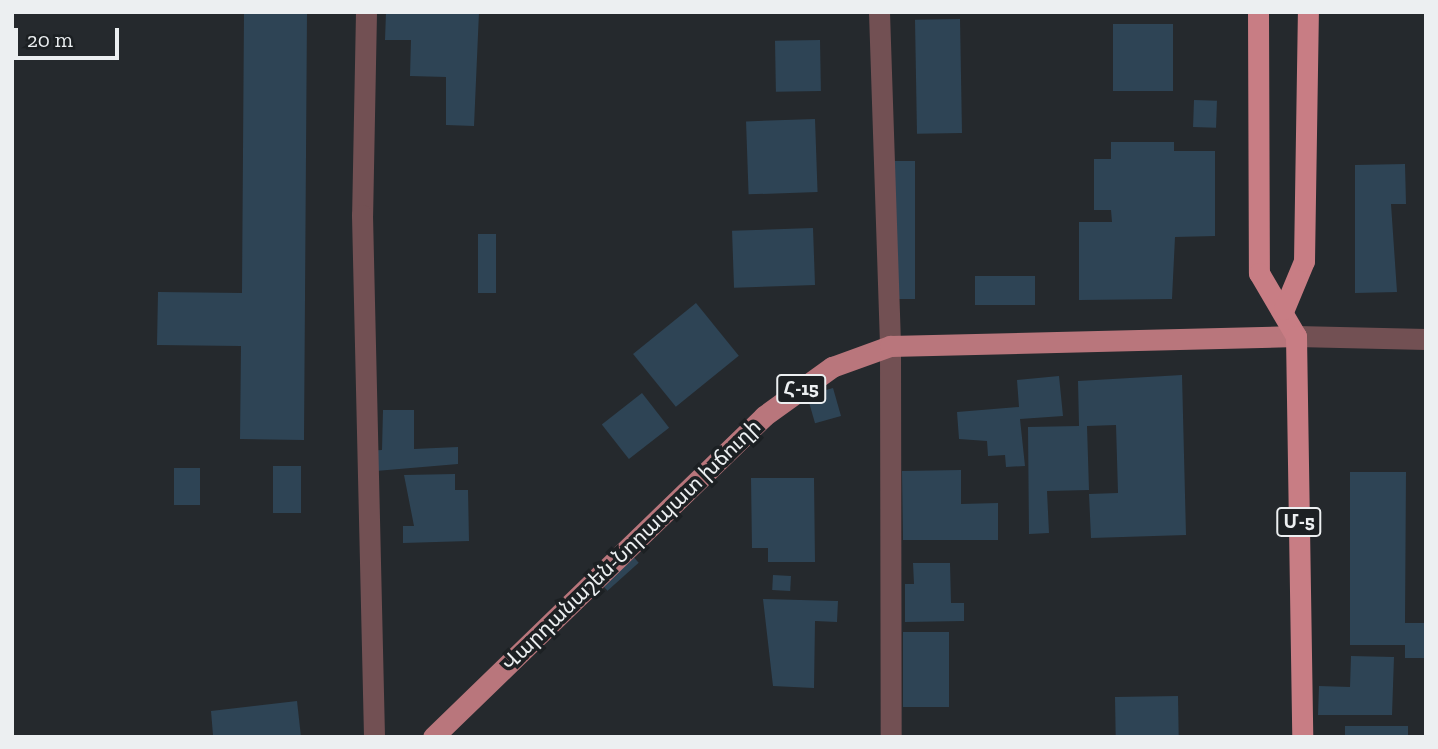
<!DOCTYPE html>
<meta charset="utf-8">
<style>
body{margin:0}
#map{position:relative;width:1438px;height:749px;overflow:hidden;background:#25292d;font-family:"Zilla Slab","Noto Sans Armenian",serif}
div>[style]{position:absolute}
.building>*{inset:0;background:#2e4455;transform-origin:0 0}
.minor>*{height:21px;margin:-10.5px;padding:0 10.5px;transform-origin:10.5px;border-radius:10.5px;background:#725053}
.primary>*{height:21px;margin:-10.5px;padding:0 10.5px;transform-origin:10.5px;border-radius:10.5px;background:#b9767c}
.trunk>*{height:21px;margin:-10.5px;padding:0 10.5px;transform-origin:10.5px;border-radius:10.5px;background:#c87d84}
span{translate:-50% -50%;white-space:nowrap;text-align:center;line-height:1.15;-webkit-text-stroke:7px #1c2023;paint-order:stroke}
.shield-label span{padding:2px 5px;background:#1c2023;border:2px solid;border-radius:5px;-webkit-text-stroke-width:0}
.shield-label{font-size:19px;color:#eceff1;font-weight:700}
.street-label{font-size:21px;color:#eceff1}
.frame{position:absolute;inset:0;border:14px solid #eceff1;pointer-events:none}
.scale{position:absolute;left:14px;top:28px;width:105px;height:32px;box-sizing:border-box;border:4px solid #eceff1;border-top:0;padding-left:9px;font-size:21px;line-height:24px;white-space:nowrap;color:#eceff1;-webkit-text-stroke:5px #1c2023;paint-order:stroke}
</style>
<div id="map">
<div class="building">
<div style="clip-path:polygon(244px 12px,307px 12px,304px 440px,240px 439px,241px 346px,157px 345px,158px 292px,242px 293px)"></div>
<div style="clip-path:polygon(386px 12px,479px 12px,474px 126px,446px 125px,446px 77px,410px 76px,411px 40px,385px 40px)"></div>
<div style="left:960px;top:19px;width:114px;height:45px;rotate:89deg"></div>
<div style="left:1113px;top:24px;width:60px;height:67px"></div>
<div style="left:820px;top:40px;width:51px;height:45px;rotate:89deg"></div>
<div style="left:1194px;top:100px;width:23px;height:27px;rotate:2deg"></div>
<div style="left:815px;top:119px;width:73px;height:69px;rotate:88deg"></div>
<div style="clip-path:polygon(1111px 142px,1174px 142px,1174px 151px,1215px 151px,1215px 236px,1175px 237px,1172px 299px,1079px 300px,1079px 222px,1112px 222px,1111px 210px,1094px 210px,1094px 159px,1111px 159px)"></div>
<div style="left:894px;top:161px;width:21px;height:138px"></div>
<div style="clip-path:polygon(1405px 164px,1406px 204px,1391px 204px,1397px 292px,1355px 293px,1355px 165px)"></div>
<div style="left:813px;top:228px;width:57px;height:81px;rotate:88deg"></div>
<div style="left:478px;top:234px;width:18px;height:59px"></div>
<div style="left:1035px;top:276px;width:29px;height:60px;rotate:90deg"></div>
<div style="left:696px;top:303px;width:68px;height:81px;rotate:51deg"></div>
<div style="clip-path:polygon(1182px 375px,1186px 535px,1091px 538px,1089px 494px,1118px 493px,1116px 425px,1087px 426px,1089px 490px,1047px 491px,1049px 533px,1029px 534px,1028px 427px,1079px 426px,1078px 381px)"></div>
<div style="clip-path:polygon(1059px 376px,1063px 416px,1020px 419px,1025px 466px,1006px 467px,1005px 455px,988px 456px,987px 441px,959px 439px,957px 412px,1019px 407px,1017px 380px)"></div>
<div style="left:833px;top:388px;width:29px;height:27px;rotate:74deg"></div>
<div style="left:642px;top:393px;width:44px;height:51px;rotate:52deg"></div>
<div style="clip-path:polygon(383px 410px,414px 410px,414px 449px,458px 447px,458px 464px,364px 472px,364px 451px,382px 450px)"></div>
<div style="left:273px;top:466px;width:28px;height:47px"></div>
<div style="left:174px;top:468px;width:26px;height:37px"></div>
<div style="clip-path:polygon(961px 470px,961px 504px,998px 503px,998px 540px,903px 540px,902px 471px)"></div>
<div style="clip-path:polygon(1350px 472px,1406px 472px,1405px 623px,1426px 623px,1426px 658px,1405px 658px,1405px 645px,1350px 645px)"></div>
<div style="clip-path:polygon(455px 474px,455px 490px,468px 490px,469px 541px,403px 543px,403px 526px,414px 526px,404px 475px)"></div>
<div style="clip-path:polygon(751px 478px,814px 478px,815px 562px,768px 562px,768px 548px,752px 548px)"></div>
<div style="left:630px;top:553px;width:13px;height:42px;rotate:48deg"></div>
<div style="clip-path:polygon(913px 563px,950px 563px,951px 603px,964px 603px,964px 621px,905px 622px,905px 584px,914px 584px)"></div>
<div style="left:773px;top:575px;width:18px;height:15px;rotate:3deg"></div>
<div style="clip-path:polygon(763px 599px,838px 601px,837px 622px,815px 621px,814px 688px,773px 686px)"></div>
<div style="left:903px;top:632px;width:46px;height:75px"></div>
<div style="clip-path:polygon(1351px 656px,1394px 657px,1392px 715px,1318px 715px,1319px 686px,1350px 687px)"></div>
<div style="left:1178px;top:696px;width:41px;height:63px;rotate:89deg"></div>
<div style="clip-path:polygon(297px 701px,301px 737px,213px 735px,211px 711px)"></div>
<div style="left:1408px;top:726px;width:11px;height:63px;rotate:90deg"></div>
</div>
<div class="minor">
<div style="left:366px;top:12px;width:203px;rotate:91.1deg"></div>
<div style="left:362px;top:215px;width:522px;rotate:88.68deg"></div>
<div style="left:879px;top:12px;width:334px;rotate:88.1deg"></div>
<div style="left:890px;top:346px;width:391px;rotate:89.9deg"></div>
<div style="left:1296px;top:336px;width:130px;rotate:1.3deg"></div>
</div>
<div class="primary">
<div style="left:433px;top:737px;width:461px;rotate:-44.1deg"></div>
<div style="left:764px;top:416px;width:84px;rotate:-35.8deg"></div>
<div style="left:832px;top:367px;width:62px;rotate:-19.9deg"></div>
<div style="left:890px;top:346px;width:406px;rotate:-1.4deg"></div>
</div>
<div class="trunk">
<div style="left:1258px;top:12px;width:261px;rotate:89.8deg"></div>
<div style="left:1259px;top:273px;width:73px;rotate:59.6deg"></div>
<div style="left:1296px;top:336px;width:401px;rotate:89.1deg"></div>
<div style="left:1284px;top:309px;width:52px;rotate:-67.4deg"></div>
<div style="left:1304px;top:261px;width:249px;rotate:-89.1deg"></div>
</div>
<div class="shield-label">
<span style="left:801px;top:389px">Հ-15</span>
<span style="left:1299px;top:522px">Մ-5</span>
</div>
<div class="street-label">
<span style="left:631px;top:545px;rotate:-44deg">Վարդանաշեն-Նորապատ խճուղի</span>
</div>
<div class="frame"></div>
<div class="scale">20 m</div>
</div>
